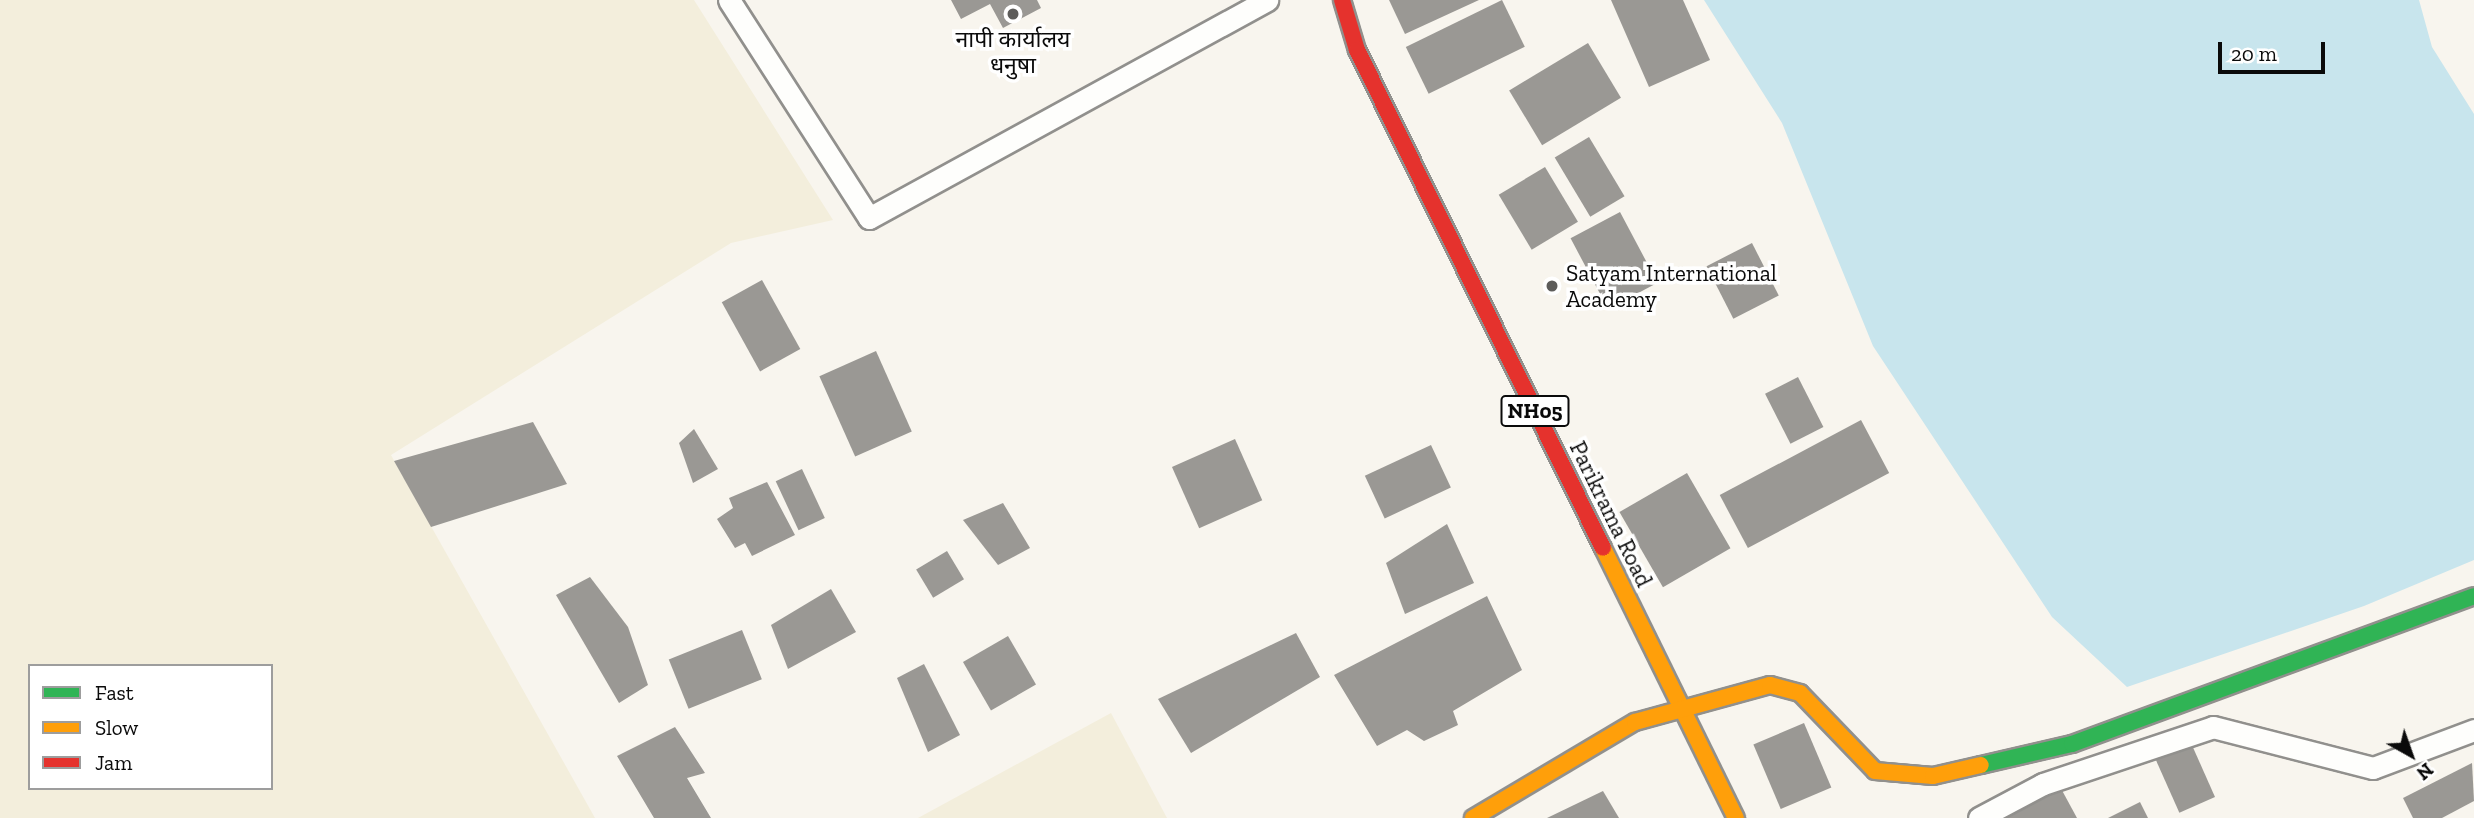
<!DOCTYPE html>
<meta charset="utf-8">
<style>
body{margin:0}
#map{position:relative;width:2474px;height:818px;overflow:hidden;background:#f8f5ee;font-family:"Zilla Slab","Noto Sans Devanagari",serif}
div>[style]{position:absolute}
.farmland>*{inset:0;background:#f3eedc}
.water>*{inset:0;background:#c8e5ed}
.building>*{inset:0;background:#9a9894;transform-origin:0 0}
.roads{filter:drop-shadow(2px 0 #91908d) drop-shadow(-2px 0 #91908d) drop-shadow(0 2px #91908d) drop-shadow(0 -2px #91908d)}
.lane>*{height:21px;margin:-10.5px;padding:0 10.5px;transform-origin:10.5px;border-radius:10.5px;background:#fefefc}
.fast>*{height:16px;margin:-8px;padding:0 8px;transform-origin:8px;border-radius:8px;background:#30b455}
.slow>*{height:16px;margin:-8px;padding:0 8px;transform-origin:8px;border-radius:8px;background:#ff9f0a}
.jam>*{height:16px;margin:-8px;padding:0 8px;transform-origin:8px;border-radius:8px;background:#e5322d}
.dots>*{width:19px;height:19px;translate:-50% -50%;box-sizing:border-box;border:4px solid #fff;border-radius:50%}
span{translate:-50% -50%;white-space:nowrap;text-align:center;line-height:1.15;-webkit-text-stroke:7px #fff;paint-order:stroke}
.shield-label span{padding:2px 5px;background:#fff;border:2px solid;border-radius:5px;-webkit-text-stroke-width:0}
.shield-label{font-size:21px;color:#0a0a0a;font-weight:700}
.poi-label{font-size:23px;color:#0a0a0a}
.left{translate:0 -50%;text-align:left}
.street-label{font-size:23px;color:#0a0a0a}
.legend{position:absolute;left:28px;top:664px;width:245px;height:126px;box-sizing:border-box;background:#fff;border:2px solid #9d9d9d;margin:0;padding:9px 12px;list-style:none;font-size:21px;color:#0a0a0a}
.legend li{display:flex;align-items:center;gap:14px;height:35px}
.legend b{width:35px;border:2px solid #9d9d9d}
.north{position:absolute;left:2376px;top:720px;width:70px;height:70px;-webkit-text-stroke:5px #fff;paint-order:stroke;rotate:140deg;font-size:19px;font-weight:700;line-height:28px;text-align:center;color:#0a0a0a}
.north::after{content:'';display:block;margin:auto;width:24px;height:32px;background:#0a0a0a;clip-path:polygon(50% 0,100% 100%,50% 72%,0 100%)}
.scale{position:absolute;left:2218px;top:42px;width:107px;height:32px;box-sizing:border-box;border:4px solid #0a0a0a;border-top:0;padding-left:9px;font-size:21px;line-height:24px;white-space:nowrap;color:#0a0a0a;-webkit-text-stroke:5px #fff;paint-order:stroke}
</style>
<div id="map">
<div class="farmland">
<div style="clip-path:polygon(evenodd,0 0,694px 0,833px 220px,731px 243px,391px 455px,595px 818px,0 818px,0 0,30px 666px,271px 666px,271px 788px,30px 788px,30px 666px)"></div>
<div style="clip-path:polygon(1111px 713px,1167px 818px,918px 818px)"></div>
</div>
<div class="water">
<div style="clip-path:polygon(1704px 0,2419px 0,2432px 47px,2474px 114px,2474px 560px,2364px 606px,2127px 687px,2052px 617px,1873px 346px,1782px 123px)"></div>
</div>
<div class="building">
<div style="clip-path:polygon(951px 0,1037px 0,1041px 8px,1003px 28px,990px 4px,961px 19px)"></div>
<div style="clip-path:polygon(1389px 0,1479px 0,1405px 34px)"></div>
<div style="left:1502px;top:0;width:52px;height:107px;rotate:64deg"></div>
<div style="clip-path:polygon(1611px 0,1683px 0,1710px 60px,1649px 87px)"></div>
<div style="left:1588px;top:43px;width:64px;height:92px;rotate:59deg"></div>
<div style="left:1589px;top:137px;width:69px;height:40px;rotate:59deg"></div>
<div style="left:1545px;top:167px;width:64px;height:54px;rotate:59deg"></div>
<div style="left:1620px;top:212px;width:80px;height:56px;rotate:62deg"></div>
<div style="left:1752px;top:243px;width:59px;height:51px;rotate:63deg"></div>
<div style="left:762px;top:280px;width:79px;height:46px;rotate:61deg"></div>
<div style="left:876px;top:351px;width:88px;height:62px;rotate:66deg"></div>
<div style="left:1798px;top:377px;width:56px;height:37px;rotate:63deg"></div>
<div style="left:1861px;top:420px;width:60px;height:160px;rotate:62deg"></div>
<div style="clip-path:polygon(533px 422px,567px 484px,431px 527px,394px 461px)"></div>
<div style="clip-path:polygon(694px 429px,718px 469px,693px 483px,679px 443px)"></div>
<div style="left:1235px;top:439px;width:67px;height:69px;rotate:66deg"></div>
<div style="left:1431px;top:445px;width:47px;height:73px;rotate:65deg"></div>
<div style="left:802px;top:469px;width:54px;height:29px;rotate:65deg"></div>
<div style="left:1687px;top:473px;width:87px;height:78px;rotate:60deg"></div>
<div style="clip-path:polygon(767px 482px,795px 535px,752px 556px,745px 543px,735px 548px,717px 519px,733px 508px,729px 498px)"></div>
<div style="clip-path:polygon(1003px 503px,1030px 548px,998px 565px,963px 520px)"></div>
<div style="clip-path:polygon(1447px 524px,1474px 583px,1405px 614px,1386px 563px)"></div>
<div style="left:947px;top:551px;width:33px;height:36px;rotate:59deg"></div>
<div style="clip-path:polygon(590px 577px,628px 627px,648px 685px,619px 703px,556px 595px)"></div>
<div style="clip-path:polygon(831px 589px,856px 632px,788px 669px,771px 625px)"></div>
<div style="clip-path:polygon(1487px 596px,1522px 670px,1453px 711px,1458px 725px,1424px 741px,1407px 730px,1377px 746px,1334px 675px)"></div>
<div style="left:742px;top:630px;width:53px;height:79px;rotate:68deg"></div>
<div style="clip-path:polygon(1296px 633px,1320px 677px,1191px 753px,1158px 699px)"></div>
<div style="left:1008px;top:636px;width:56px;height:52px;rotate:60deg"></div>
<div style="clip-path:polygon(924px 664px,960px 735px,928px 752px,897px 678px)"></div>
<div style="left:1804px;top:723px;width:70px;height:55px;rotate:67deg"></div>
<div style="clip-path:polygon(675px 727px,705px 773px,687px 778px,711px 818px,654px 818px,617px 756px)"></div>
<div style="left:2191px;top:743px;width:59px;height:39px;rotate:66deg"></div>
<div style="clip-path:polygon(2472px 763px,2474px 801px,2442px 818px,2413px 818px,2403px 798px)"></div>
<div style="clip-path:polygon(2058px 783px,2077px 818px,1996px 818px)"></div>
<div style="clip-path:polygon(1603px 791px,1619px 818px,1547px 818px)"></div>
<div style="clip-path:polygon(2140px 802px,2148px 818px,2108px 818px)"></div>
</div>
<div class="roads">
<div class="lane">
<div style="left:729px;top:0;width:259px;rotate:57.3deg"></div>
<div style="left:869px;top:218px;width:454px;rotate:-28.7deg"></div>
<div style="left:1979px;top:818px;width:72px;rotate:-28deg"></div>
<div style="left:2043px;top:784px;width:179px;rotate:-18.5deg"></div>
<div style="left:2213px;top:727px;width:165px;rotate:14.4deg"></div>
<div style="left:2373px;top:768px;width:108px;rotate:-20.6deg"></div>
</div>
<div class="fast">
<div style="left:1981px;top:765px;width:93px;rotate:-13deg"></div>
<div style="left:2072px;top:744px;width:428px;rotate:-20.2deg"></div>
</div>
<div class="slow">
<div style="left:1603px;top:548px;width:301px;rotate:63.8deg"></div>
<div style="left:1473px;top:818px;width:188px;rotate:-30.7deg"></div>
<div style="left:1635px;top:722px;width:140px;rotate:-15.3deg"></div>
<div style="left:1770px;top:685px;width:31px;rotate:15deg"></div>
<div style="left:1800px;top:693px;width:108px;rotate:46.1deg"></div>
<div style="left:1875px;top:771px;width:58px;rotate:4.9deg"></div>
<div style="left:1933px;top:776px;width:49px;rotate:-12.9deg"></div>
</div>
<div class="jam">
<div style="left:1342px;top:0;width:52px;rotate:73.3deg"></div>
<div style="left:1357px;top:50px;width:555px;rotate:63.71deg"></div>
</div>
</div>
<div class="dots">
<div style="left:1013px;top:14px;background:#5d5c5a"></div>
<div style="left:1552px;top:286px;background:#5d5c5a"></div>
</div>
<div class="shield-label">
<span style="left:1535px;top:411px">NH05</span>
</div>
<div class="poi-label">
<span style="left:1013px;top:52px">नापी कार्यालय<br>धनुषा</span>
<span class="left" style="left:1566px;top:286px">Satyam International<br>Academy</span>
</div>
<div class="street-label">
<span style="left:1611px;top:514px;rotate:64deg">Parikrama Road</span>
</div>
<ul class="legend">
<li><b style="height:9px;background:#30b455"></b>Fast</li>
<li><b style="height:9px;background:#ff9f0a"></b>Slow</li>
<li><b style="height:9px;background:#e5322d"></b>Jam</li>
</ul>
<div class="north">N</div>
<div class="scale">20 m</div>
</div>
